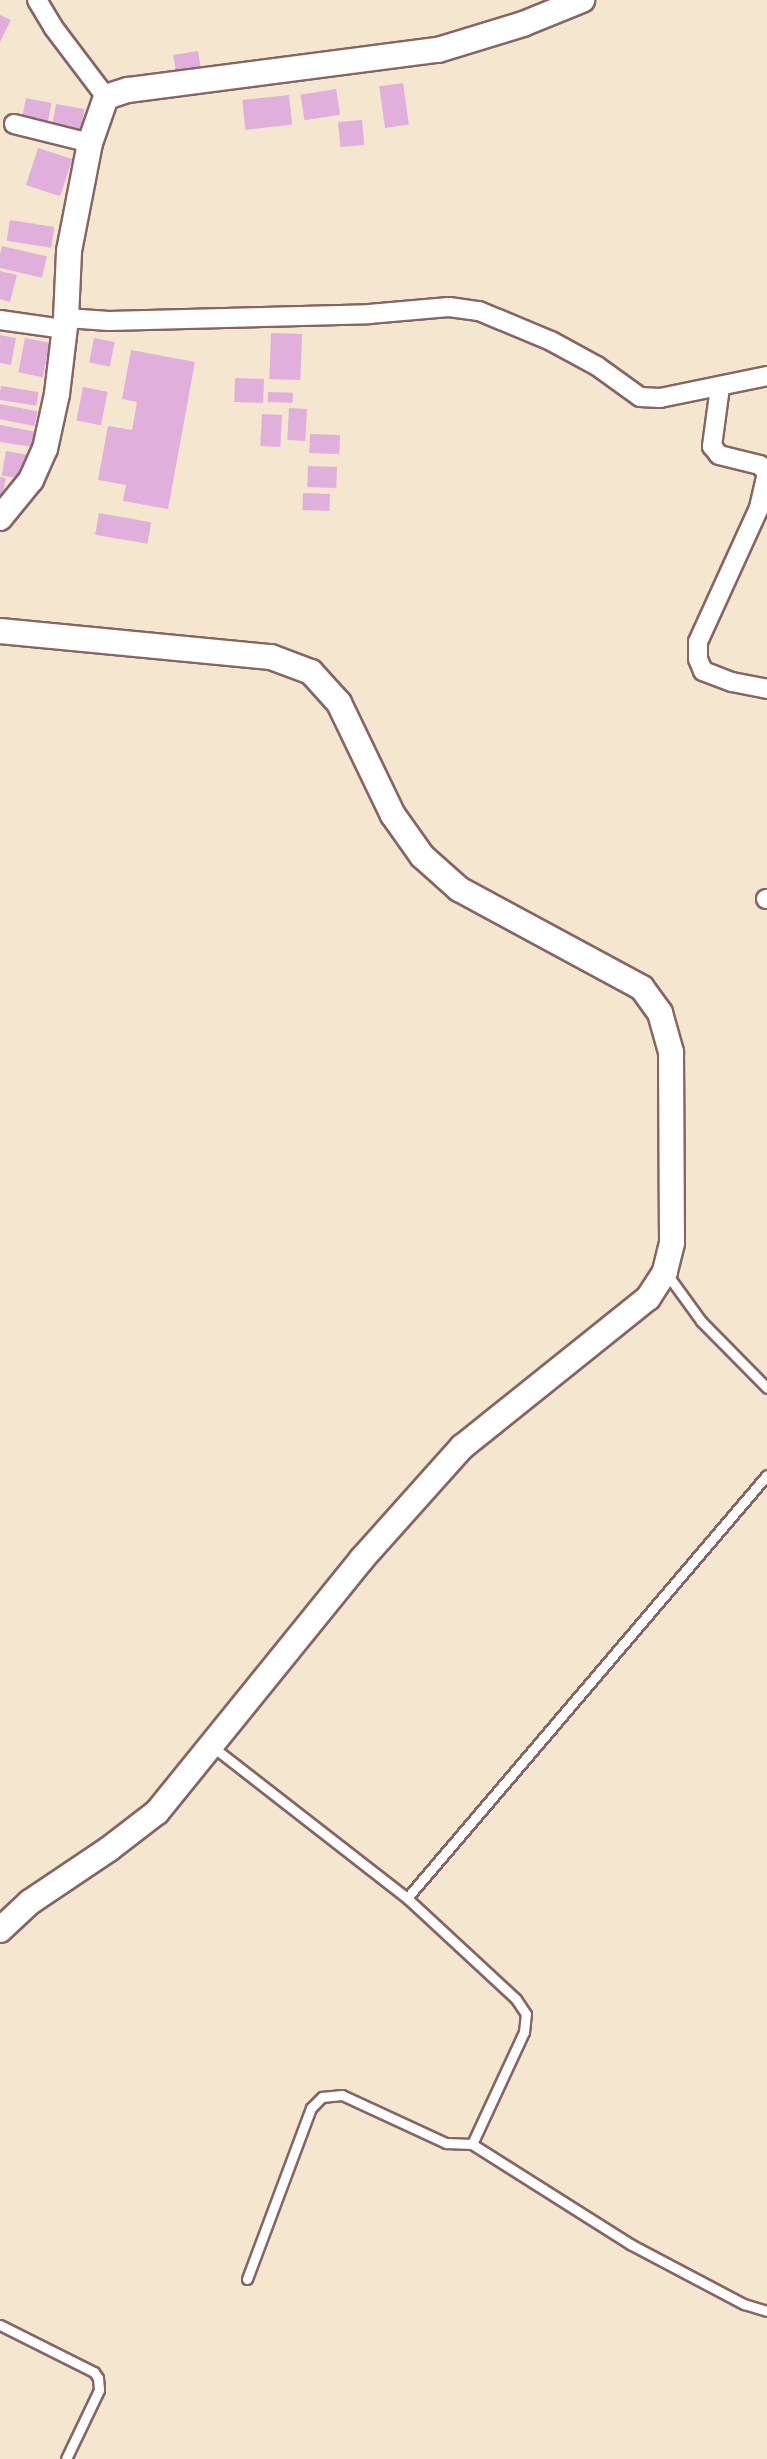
<!DOCTYPE html>
<style>
body{margin:0}
#map{position:relative;width:767px;height:2459px;overflow:hidden;background:#f5e6cf;font-family:"Playpen Sans",sans-serif}
div>[style]{position:absolute}
.building>*{inset:0;background:#e0afdc;transform-origin:0 0}
.roads{filter:drop-shadow(2px 0 #866564) drop-shadow(-2px 0 #866564) drop-shadow(0 2px #866564) drop-shadow(0 -2px #866564)}
.lane>*{height:9px;margin:-4.5px;padding:0 4.5px;transform-origin:4.5px;border-radius:4.5px;background:#fff}
.street>*{height:18px;margin:-9px;padding:0 9px;transform-origin:9px;border-radius:9px;background:#fff}
.secondary>*{height:24px;margin:-12px;padding:0 12px;transform-origin:12px;border-radius:12px;background:#fff}
span{translate:-50% -50%;white-space:nowrap;text-align:center;line-height:1.15;-webkit-text-stroke:6px #fdfcf7;paint-order:stroke}
</style>
<div id="map">
<div class="building">
<div style="clip-path:polygon(0 15px,11px 20px,0 42px)"></div>
<div style="left:198px;top:51px;width:18px;height:25px;rotate:81deg"></div>
<div style="left:403px;top:83px;width:42px;height:24px;rotate:82deg"></div>
<div style="left:336px;top:89px;width:26px;height:36px;rotate:81deg"></div>
<div style="left:289px;top:95px;width:30px;height:47px;rotate:84deg"></div>
<div style="left:26px;top:98px;width:26px;height:21px;rotate:11deg"></div>
<div style="left:56px;top:104px;width:29px;height:21px;rotate:10deg"></div>
<div style="left:362px;top:120px;width:25px;height:24px;rotate:85deg"></div>
<div style="left:38px;top:148px;width:36px;height:39px;rotate:18deg"></div>
<div style="left:10px;top:220px;width:45px;height:21px;rotate:9deg"></div>
<div style="left:2px;top:246px;width:46px;height:22px;rotate:13deg"></div>
<div style="clip-path:polygon(0 271px,17px 275px,10px 302px,0 299px)"></div>
<div style="left:271px;top:333px;width:31px;height:46px;rotate:2deg"></div>
<div style="clip-path:polygon(0 335px,16px 338px,11px 365px,0 363px)"></div>
<div style="left:25px;top:338px;width:25px;height:35px;rotate:11deg"></div>
<div style="left:94px;top:338px;width:21px;height:25px;rotate:11deg"></div>
<div style="clip-path:polygon(131px 350px,195px 362px,168px 509px,123px 501px,126px 485px,98px 480px,108px 426px,132px 430px,137px 402px,122px 399px)"></div>
<div style="left:235px;top:378px;width:29px;height:24px;rotate:2deg"></div>
<div style="left:1px;top:386px;width:38px;height:14px;rotate:9deg"></div>
<div style="left:83px;top:387px;width:25px;height:34px;rotate:11deg"></div>
<div style="left:268px;top:392px;width:25px;height:10px;rotate:2deg"></div>
<div style="left:0;top:404px;width:38px;height:15px;rotate:11deg"></div>
<div style="left:289px;top:408px;width:18px;height:32px;rotate:3deg"></div>
<div style="left:262px;top:414px;width:20px;height:32px;rotate:3deg"></div>
<div style="clip-path:polygon(0 425px,42px 433px,39px 448px,0 442px)"></div>
<div style="left:310px;top:434px;width:30px;height:19px;rotate:2deg"></div>
<div style="left:6px;top:451px;width:27px;height:25px;rotate:10deg"></div>
<div style="left:308px;top:466px;width:29px;height:21px;rotate:2deg"></div>
<div style="clip-path:polygon(0 477px,6px 478px,1px 502px,0 502px)"></div>
<div style="left:303px;top:493px;width:27px;height:17px;rotate:2deg"></div>
<div style="left:99px;top:513px;width:53px;height:22px;rotate:10deg"></div>
</div>
<div class="roads">
<div class="lane">
<div style="left:667px;top:1274px;width:58px;rotate:54.1deg"></div>
<div style="left:701px;top:1321px;width:94px;rotate:45.4deg"></div>
<div style="left:213px;top:1747px;width:246px;rotate:37.9deg"></div>
<div style="left:472px;top:2144px;width:187px;rotate:32.3deg"></div>
<div style="left:630px;top:2244px;width:129px;rotate:27.8deg"></div>
<div style="left:744px;top:2304px;width:24px;rotate:17deg"></div>
<div style="left:247px;top:2279px;width:183px;rotate:-69.5deg"></div>
<div style="left:311px;top:2108px;width:16px;rotate:-45deg"></div>
<div style="left:322px;top:2097px;width:20px;rotate:-6deg"></div>
<div style="left:342px;top:2095px;width:115px;rotate:24.8deg"></div>
<div style="left:446px;top:2143px;width:26px;rotate:2deg"></div>
<div style="left:472px;top:2144px;width:123px;rotate:-65.1deg"></div>
<div style="left:524px;top:2032px;width:18px;rotate:-84deg"></div>
<div style="left:526px;top:2014px;width:18px;rotate:-124deg"></div>
<div style="left:516px;top:1999px;width:149px;rotate:-137.2deg"></div>
<div style="left:407px;top:1898px;width:555px;rotate:-49.6deg"></div>
<div style="left:0;top:2325px;width:105px;rotate:26.6deg"></div>
<div style="left:94px;top:2372px;width:7px;rotate:56deg"></div>
<div style="left:98px;top:2378px;width:12px;rotate:85deg"></div>
<div style="left:99px;top:2390px;width:76px;rotate:115.6deg"></div>
</div>
<div class="street">
<div style="left:37px;top:0;width:31px;rotate:59deg"></div>
<div style="left:53px;top:27px;width:88px;rotate:52.9deg"></div>
<div style="left:14px;top:124px;width:78px;rotate:14deg"></div>
<div style="left:66px;top:318px;width:43px;rotate:4deg"></div>
<div style="left:109px;top:321px;width:260px;rotate:-1.5deg"></div>
<div style="left:369px;top:314px;width:80px;rotate:-5deg"></div>
<div style="left:449px;top:307px;width:30px;rotate:8deg"></div>
<div style="left:479px;top:311px;width:78px;rotate:22.6deg"></div>
<div style="left:551px;top:341px;width:52px;rotate:28.5deg"></div>
<div style="left:597px;top:366px;width:53px;rotate:35.8deg"></div>
<div style="left:640px;top:397px;width:20px;rotate:3deg"></div>
<div style="left:660px;top:398px;width:109px;rotate:-11.6deg"></div>
<div style="left:0;top:320px;width:65px;rotate:8deg"></div>
<div style="left:720px;top:387px;width:60px;rotate:97.7deg"></div>
<div style="left:712px;top:446px;width:11px;rotate:52deg"></div>
<div style="left:719px;top:455px;width:42px;rotate:13.7deg"></div>
<div style="left:760px;top:465px;width:11px;rotate:49deg"></div>
<div style="left:767px;top:473px;width:36px;rotate:103deg"></div>
<div style="left:759px;top:508px;width:147px;rotate:114.5deg"></div>
<div style="left:698px;top:642px;width:17px;rotate:90deg"></div>
<div style="left:698px;top:659px;width:13px;rotate:67deg"></div>
<div style="left:703px;top:671px;width:31px;rotate:21deg"></div>
<div style="left:732px;top:682px;width:36px;rotate:11deg"></div>
<div style="left:766px;top:899px;width:1px"></div>
</div>
<div class="secondary">
<div style="left:0;top:518px;width:49px;rotate:-50.8deg"></div>
<div style="left:31px;top:480px;width:34px;rotate:-66deg"></div>
<div style="left:45px;top:449px;width:56px;rotate:-77.7deg"></div>
<div style="left:57px;top:394px;width:77px;rotate:-83.2deg"></div>
<div style="left:66px;top:318px;width:67px;rotate:-87.4deg"></div>
<div style="left:69px;top:251px;width:110px;rotate:-79deg"></div>
<div style="left:90px;top:143px;width:49px;rotate:-70.8deg"></div>
<div style="left:106px;top:97px;width:23px;rotate:-18deg"></div>
<div style="left:128px;top:90px;width:313px;rotate:-7.4deg"></div>
<div style="left:438px;top:50px;width:89px;rotate:-17deg"></div>
<div style="left:523px;top:24px;width:64px;rotate:-22.1deg"></div>
<div style="left:0;top:631px;width:272px;rotate:5.5deg"></div>
<div style="left:271px;top:657px;width:43px;rotate:20.6deg"></div>
<div style="left:311px;top:672px;width:42px;rotate:47.9deg"></div>
<div style="left:339px;top:703px;width:124px;rotate:64.3deg"></div>
<div style="left:393px;top:815px;width:50px;rotate:54.7deg"></div>
<div style="left:422px;top:856px;width:50px;rotate:41.7deg"></div>
<div style="left:459px;top:889px;width:208px;rotate:28.4deg"></div>
<div style="left:642px;top:988px;width:31px;rotate:54deg"></div>
<div style="left:660px;top:1013px;width:41px;rotate:74.2deg"></div>
<div style="left:671px;top:1052px;width:191px;rotate:89.7deg"></div>
<div style="left:672px;top:1243px;width:30px;rotate:104deg"></div>
<div style="left:665px;top:1272px;width:31px;rotate:123deg"></div>
<div style="left:648px;top:1298px;width:238px;rotate:141.3deg"></div>
<div style="left:462px;top:1447px;width:150px;rotate:131.8deg"></div>
<div style="left:362px;top:1559px;width:326px;rotate:129deg"></div>
<div style="left:157px;top:1812px;width:61px;rotate:142.4deg"></div>
<div style="left:109px;top:1849px;width:95px;rotate:146.1deg"></div>
<div style="left:30px;top:1902px;width:41px;rotate:137deg"></div>
</div>
</div>
</div>
